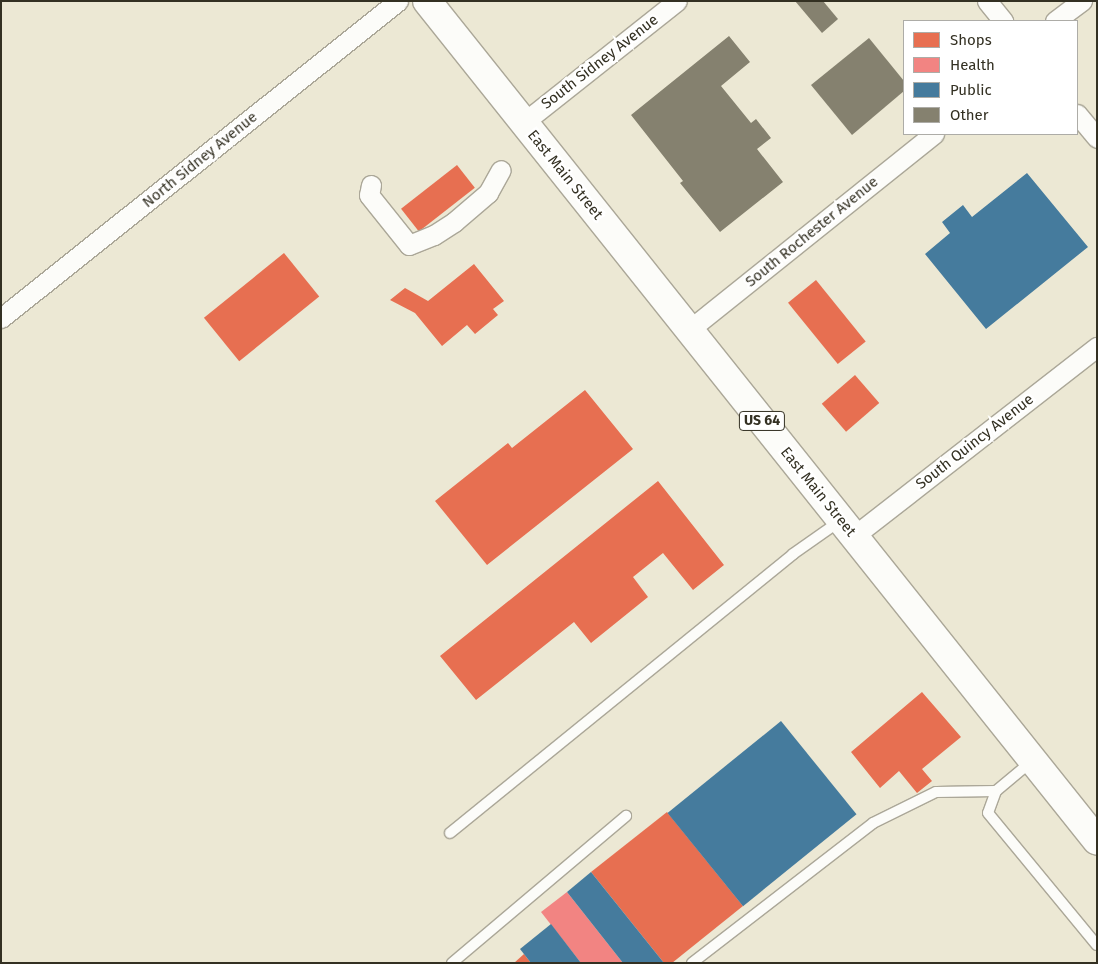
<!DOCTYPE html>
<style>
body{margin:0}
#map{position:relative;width:1098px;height:964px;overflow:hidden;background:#ece8d4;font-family:"Fira Sans",sans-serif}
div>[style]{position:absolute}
.shops>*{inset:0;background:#e76f51;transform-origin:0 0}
.health>*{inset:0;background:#f28482}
.public>*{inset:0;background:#457b9d;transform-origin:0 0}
.building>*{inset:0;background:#85816f}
.roads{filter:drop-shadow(1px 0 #aba798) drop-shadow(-1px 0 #aba798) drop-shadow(0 1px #aba798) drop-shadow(0 -1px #aba798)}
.service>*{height:10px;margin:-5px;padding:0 5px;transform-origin:5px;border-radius:5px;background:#fcfcf9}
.minor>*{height:19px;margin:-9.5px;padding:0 9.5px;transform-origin:9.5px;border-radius:9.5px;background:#fcfcf9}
.primary>*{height:28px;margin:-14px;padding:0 14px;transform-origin:14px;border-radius:14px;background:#fcfcf9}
span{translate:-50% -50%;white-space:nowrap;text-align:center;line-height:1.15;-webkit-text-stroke:5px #fff;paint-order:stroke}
.shield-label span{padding:1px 4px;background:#fff;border:1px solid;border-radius:4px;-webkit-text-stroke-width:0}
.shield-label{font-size:14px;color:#333022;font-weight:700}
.street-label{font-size:15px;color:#333022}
.frame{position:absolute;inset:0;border:2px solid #333022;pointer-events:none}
.legend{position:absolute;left:903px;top:20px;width:175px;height:115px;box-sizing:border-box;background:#fff;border:1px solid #adaca7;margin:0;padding:6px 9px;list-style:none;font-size:15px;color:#333022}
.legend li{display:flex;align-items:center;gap:10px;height:25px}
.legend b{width:25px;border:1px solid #adaca7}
</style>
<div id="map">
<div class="shops">
<div style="left:457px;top:165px;width:29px;height:71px;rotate:52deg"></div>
<div style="left:284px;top:253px;width:56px;height:103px;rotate:51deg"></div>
<div style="clip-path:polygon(474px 264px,504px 301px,493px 309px,498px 315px,475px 334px,467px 325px,442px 346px,415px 313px,390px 300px,405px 288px,428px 301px)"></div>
<div style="left:816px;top:280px;width:79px;height:36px;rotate:51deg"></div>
<div style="left:855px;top:375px;width:37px;height:44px;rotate:49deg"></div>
<div style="clip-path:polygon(585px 390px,633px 449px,487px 565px,435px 501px,508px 443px,512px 448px)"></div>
<div style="clip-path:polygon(658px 481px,724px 565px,693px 590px,663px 553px,633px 577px,648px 597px,591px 643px,574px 622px,476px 700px,440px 656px)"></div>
<div style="clip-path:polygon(922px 692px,961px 737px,922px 769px,932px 781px,917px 793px,899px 771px,880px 788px,851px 752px)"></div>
<div style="clip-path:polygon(667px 812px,743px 906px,672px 963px,664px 963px,591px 872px)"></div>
<div style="clip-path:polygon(524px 954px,531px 963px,514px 963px)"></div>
</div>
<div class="health">
<div style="clip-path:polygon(567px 892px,623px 963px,581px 963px,541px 912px)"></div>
</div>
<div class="public">
<div style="clip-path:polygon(1027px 173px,1088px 247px,986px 329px,925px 254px,950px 233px,942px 222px,963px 205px,972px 217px)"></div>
<div style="left:781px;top:721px;width:120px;height:146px;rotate:51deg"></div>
<div style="clip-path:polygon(591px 872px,664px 963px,623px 963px,567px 892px)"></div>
<div style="clip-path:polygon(551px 924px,581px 963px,531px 963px,520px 949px)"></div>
</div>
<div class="building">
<div style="clip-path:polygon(795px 1px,823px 1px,838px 19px,822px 33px)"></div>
<div style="clip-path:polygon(729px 36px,750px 62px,721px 86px,751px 123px,756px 119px,771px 138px,757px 149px,783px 182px,720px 232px,680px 183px,683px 181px,631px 115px)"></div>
<div style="clip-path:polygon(869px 38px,904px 81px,904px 91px,852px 135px,811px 85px)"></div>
</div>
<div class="roads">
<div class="service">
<div style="left:1032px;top:761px;width:47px;rotate:140.2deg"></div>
<div style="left:996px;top:791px;width:23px;rotate:110deg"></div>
<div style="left:988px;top:813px;width:171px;rotate:50.5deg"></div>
<div style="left:450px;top:833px;width:442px;rotate:-39.1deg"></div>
<div style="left:793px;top:554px;width:57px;rotate:-35.1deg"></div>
<div style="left:452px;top:963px;width:228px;rotate:-40.2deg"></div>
<div style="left:692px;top:963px;width:229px;rotate:-37.7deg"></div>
<div style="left:873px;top:823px;width:70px;rotate:-26.2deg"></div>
<div style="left:936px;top:792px;width:60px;rotate:-1deg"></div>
</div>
<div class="minor">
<div style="left:987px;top:1px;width:26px;rotate:51deg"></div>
<div style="left:1055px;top:21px;width:34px;rotate:-37deg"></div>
<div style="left:1077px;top:114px;width:31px;rotate:50deg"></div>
<div style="left:523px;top:123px;width:196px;rotate:-38.4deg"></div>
<div style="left:371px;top:185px;width:10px;rotate:101deg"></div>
<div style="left:369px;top:195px;width:64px;rotate:51.3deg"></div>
<div style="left:409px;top:245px;width:27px;rotate:-22deg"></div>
<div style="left:434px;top:235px;width:24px;rotate:-33deg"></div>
<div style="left:454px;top:222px;width:45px;rotate:-40.5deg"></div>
<div style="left:488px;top:193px;width:26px;rotate:-61deg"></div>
<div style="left:1px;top:318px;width:508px;rotate:-38.61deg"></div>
<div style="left:689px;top:330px;width:314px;rotate:-38.7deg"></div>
<div style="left:854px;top:536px;width:308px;rotate:-37.9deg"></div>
</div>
<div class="primary">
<div style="left:427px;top:1px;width:1074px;rotate:51.42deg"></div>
</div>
</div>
<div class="shield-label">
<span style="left:762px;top:421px">US 64</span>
</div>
<div class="street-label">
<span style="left:600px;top:62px;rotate:-38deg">South Sidney Avenue</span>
<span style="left:200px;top:160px;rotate:-39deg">North Sidney Avenue</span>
<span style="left:565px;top:175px;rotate:51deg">East Main Street</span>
<span style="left:812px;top:232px;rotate:-39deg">South Rochester Avenue</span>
<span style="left:975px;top:442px;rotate:-38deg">South Quincy Avenue</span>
<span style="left:818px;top:492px;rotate:51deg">East Main Street</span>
</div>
<div class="frame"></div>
<ul class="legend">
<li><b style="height:14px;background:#e76f51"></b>Shops</li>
<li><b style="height:14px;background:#f28482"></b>Health</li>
<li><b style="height:14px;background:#457b9d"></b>Public</li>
<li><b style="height:14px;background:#85816f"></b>Other</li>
</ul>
</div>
